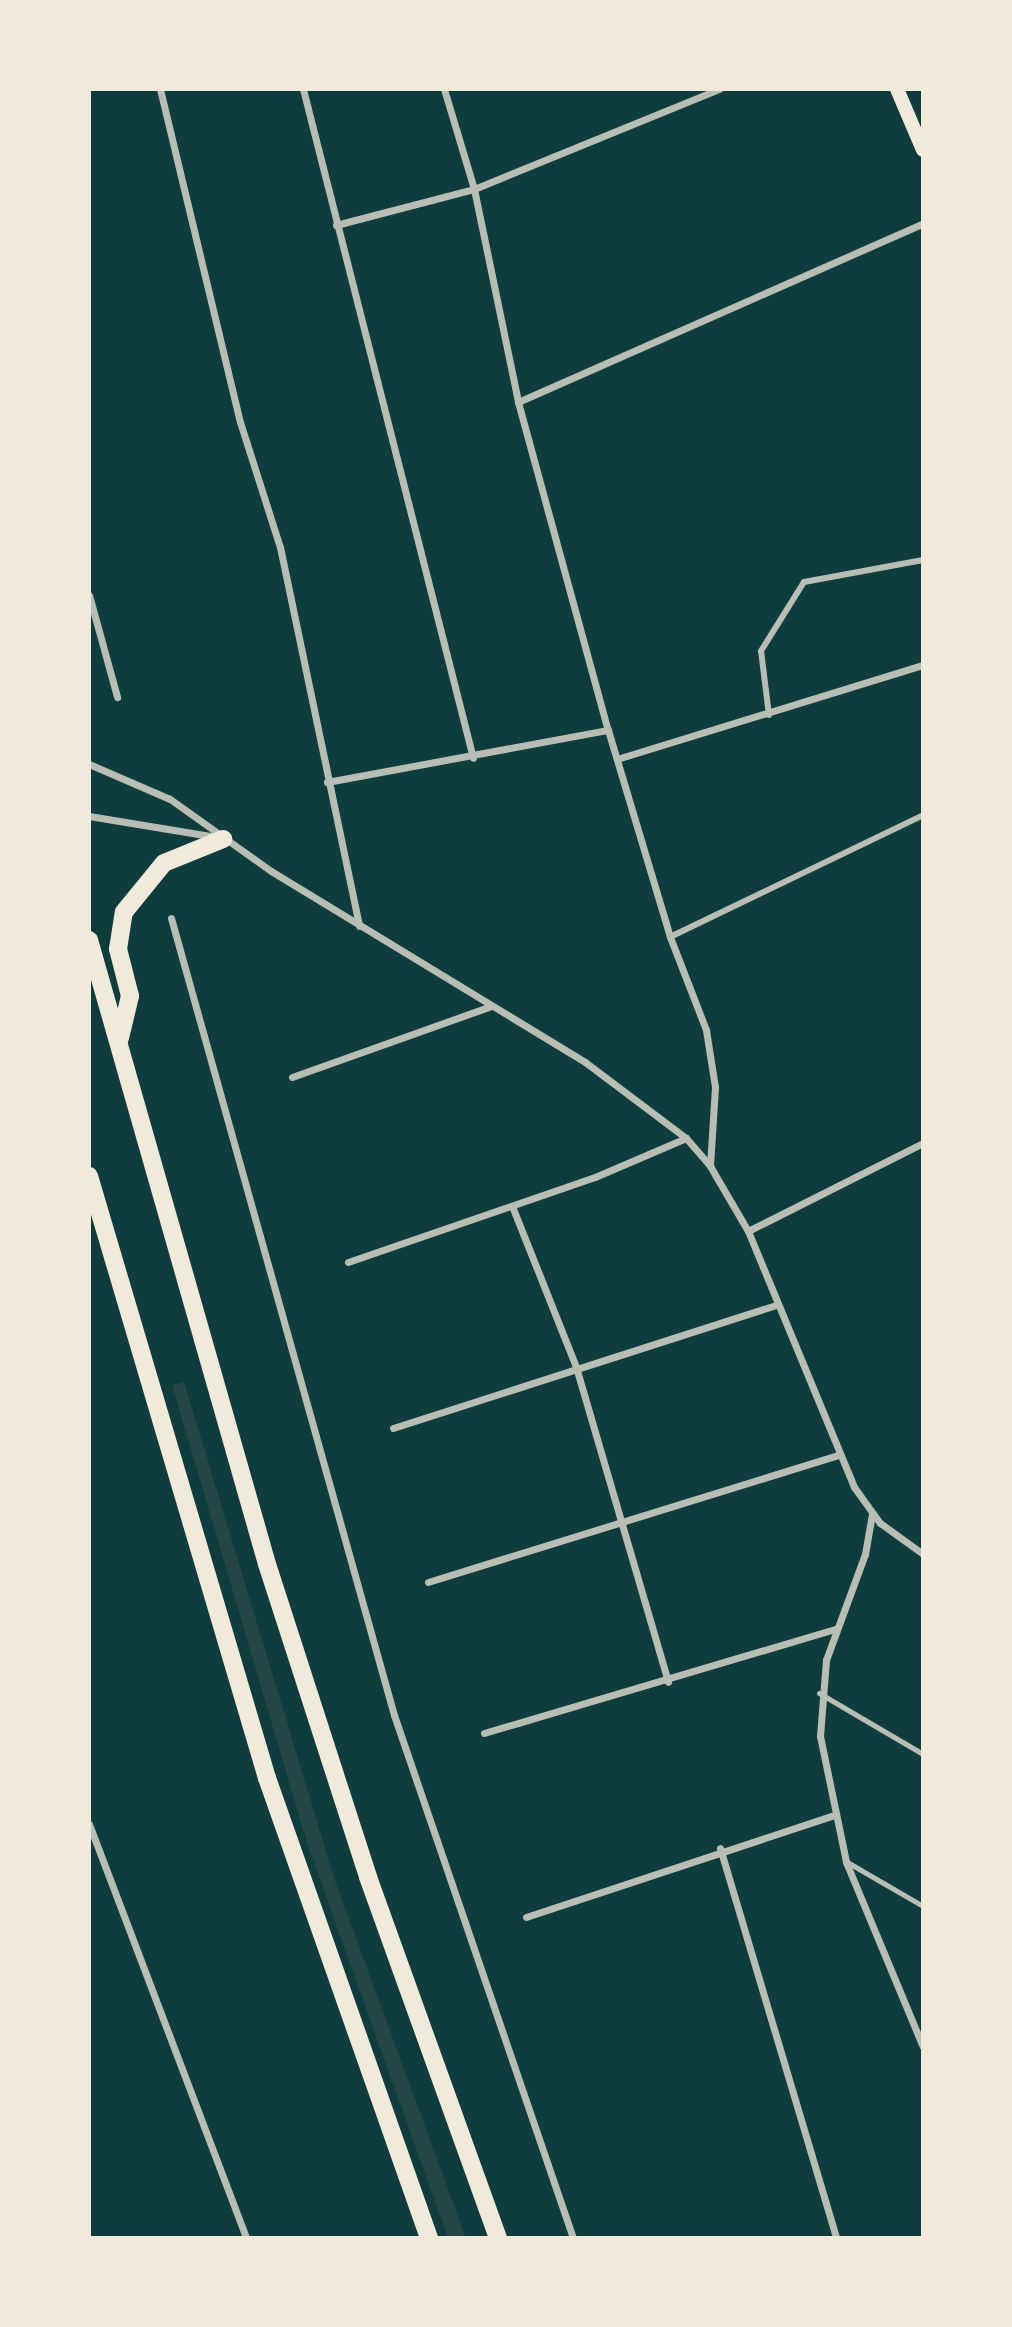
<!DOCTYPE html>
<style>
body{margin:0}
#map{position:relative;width:1012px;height:2327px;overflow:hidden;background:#0f3d3e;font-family:"Work Sans",sans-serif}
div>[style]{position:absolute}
.green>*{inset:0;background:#244646}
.service>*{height:5px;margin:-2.5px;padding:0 2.5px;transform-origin:2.5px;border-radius:2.5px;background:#b8beb3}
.pedestrian>*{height:6px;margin:-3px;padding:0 3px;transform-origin:3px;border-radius:3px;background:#b8beb3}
.minor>*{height:7px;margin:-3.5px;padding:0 3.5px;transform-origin:3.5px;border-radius:3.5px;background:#b8beb3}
.secondary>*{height:14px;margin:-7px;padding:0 7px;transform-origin:7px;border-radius:7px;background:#f1e9da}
.primary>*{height:18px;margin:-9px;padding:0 9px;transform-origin:9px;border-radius:9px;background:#f1e9da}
span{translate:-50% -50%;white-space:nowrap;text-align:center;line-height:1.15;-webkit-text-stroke:6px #f1e9da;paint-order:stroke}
.frame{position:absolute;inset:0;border:91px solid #f1e9da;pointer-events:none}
</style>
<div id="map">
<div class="green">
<div style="clip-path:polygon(184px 1382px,335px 1881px,466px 2238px,448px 2238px,308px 1846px,172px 1385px)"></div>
</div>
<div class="service">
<div style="left:819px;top:1693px;width:121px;rotate:30.4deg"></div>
<div style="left:847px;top:1862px;width:88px;rotate:30.1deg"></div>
</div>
<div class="pedestrian">
<div style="left:769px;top:715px;width:64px;rotate:-97.1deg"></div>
<div style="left:761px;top:651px;width:81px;rotate:-58.1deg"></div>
<div style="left:804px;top:582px;width:121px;rotate:-10.5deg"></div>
<div style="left:670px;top:937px;width:281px;rotate:-25.7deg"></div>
</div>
<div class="minor">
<div style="left:160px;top:89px;width:342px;rotate:76.5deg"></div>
<div style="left:240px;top:422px;width:131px;rotate:72.3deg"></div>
<div style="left:280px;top:547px;width:387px;rotate:78.2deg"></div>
<div style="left:303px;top:89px;width:690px;rotate:75.74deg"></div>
<div style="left:444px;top:89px;width:104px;rotate:73.3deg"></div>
<div style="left:474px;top:189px;width:217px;rotate:78.3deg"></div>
<div style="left:518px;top:402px;width:340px;rotate:74.7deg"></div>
<div style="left:608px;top:730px;width:216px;rotate:73.3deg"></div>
<div style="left:670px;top:937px;width:100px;rotate:68.8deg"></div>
<div style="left:706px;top:1030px;width:58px;rotate:81deg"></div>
<div style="left:715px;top:1087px;width:79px;rotate:93.6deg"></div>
<div style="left:710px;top:1166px;width:75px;rotate:59.7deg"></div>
<div style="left:748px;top:1231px;width:277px;rotate:67.5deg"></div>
<div style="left:854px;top:1487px;width:44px;rotate:54.2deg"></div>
<div style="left:880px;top:1523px;width:53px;rotate:35.8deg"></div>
<div style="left:336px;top:225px;width:143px;rotate:-14.6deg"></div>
<div style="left:474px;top:189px;width:265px;rotate:-22.2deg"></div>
<div style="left:518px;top:402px;width:443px;rotate:-23.8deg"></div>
<div style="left:89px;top:595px;width:106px;rotate:74.6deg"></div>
<div style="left:617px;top:759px;width:320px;rotate:-17.1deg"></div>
<div style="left:89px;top:764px;width:88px;rotate:23.4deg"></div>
<div style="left:170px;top:799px;width:124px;rotate:35.5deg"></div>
<div style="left:271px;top:871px;width:368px;rotate:31.3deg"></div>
<div style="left:585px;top:1062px;width:126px;rotate:37deg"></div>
<div style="left:686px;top:1138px;width:37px;rotate:49deg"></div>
<div style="left:327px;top:782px;width:286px;rotate:-10.5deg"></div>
<div style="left:89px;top:816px;width:129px;rotate:9.4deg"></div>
<div style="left:171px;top:918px;width:828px;rotate:74.37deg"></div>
<div style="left:394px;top:1715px;width:553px;rotate:71.11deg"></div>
<div style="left:292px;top:1077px;width:209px;rotate:-19.6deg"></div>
<div style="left:512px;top:1206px;width:173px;rotate:68.3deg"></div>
<div style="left:576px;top:1367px;width:328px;rotate:73.7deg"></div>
<div style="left:748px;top:1231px;width:196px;rotate:-26.7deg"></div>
<div style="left:348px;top:1262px;width:261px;rotate:-19deg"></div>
<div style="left:595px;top:1177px;width:99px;rotate:-23.2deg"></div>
<div style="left:393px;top:1428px;width:400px;rotate:-17.8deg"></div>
<div style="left:872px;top:1514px;width:41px;rotate:99.9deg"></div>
<div style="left:865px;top:1554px;width:113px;rotate:110.2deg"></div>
<div style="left:826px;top:1660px;width:76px;rotate:94.5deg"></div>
<div style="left:820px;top:1736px;width:129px;rotate:78.3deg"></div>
<div style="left:846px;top:1862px;width:200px;rotate:67.4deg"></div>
<div style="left:428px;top:1582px;width:429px;rotate:-17.2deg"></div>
<div style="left:484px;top:1733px;width:367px;rotate:-16.5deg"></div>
<div style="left:89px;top:1824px;width:443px;rotate:69.2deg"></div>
<div style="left:720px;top:1848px;width:407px;rotate:73.4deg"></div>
<div style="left:526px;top:1917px;width:322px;rotate:-18.3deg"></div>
</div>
<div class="secondary">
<div style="left:897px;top:89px;width:66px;rotate:66.9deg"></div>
</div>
<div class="primary">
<div style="left:89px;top:940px;width:649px;rotate:74.08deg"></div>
<div style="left:267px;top:1564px;width:329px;rotate:72.1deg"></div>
<div style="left:368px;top:1877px;width:384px;rotate:70.2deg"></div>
<div style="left:120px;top:1038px;width:43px;rotate:-76.6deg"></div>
<div style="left:130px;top:996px;width:49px;rotate:-104.3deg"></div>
<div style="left:118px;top:949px;width:37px;rotate:-81deg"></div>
<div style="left:124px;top:912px;width:63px;rotate:-50.8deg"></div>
<div style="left:164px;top:863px;width:64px;rotate:-22.1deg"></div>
<div style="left:89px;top:1176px;width:628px;rotate:73.53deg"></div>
<div style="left:267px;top:1778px;width:488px;rotate:70.6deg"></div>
</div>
<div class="frame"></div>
</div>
